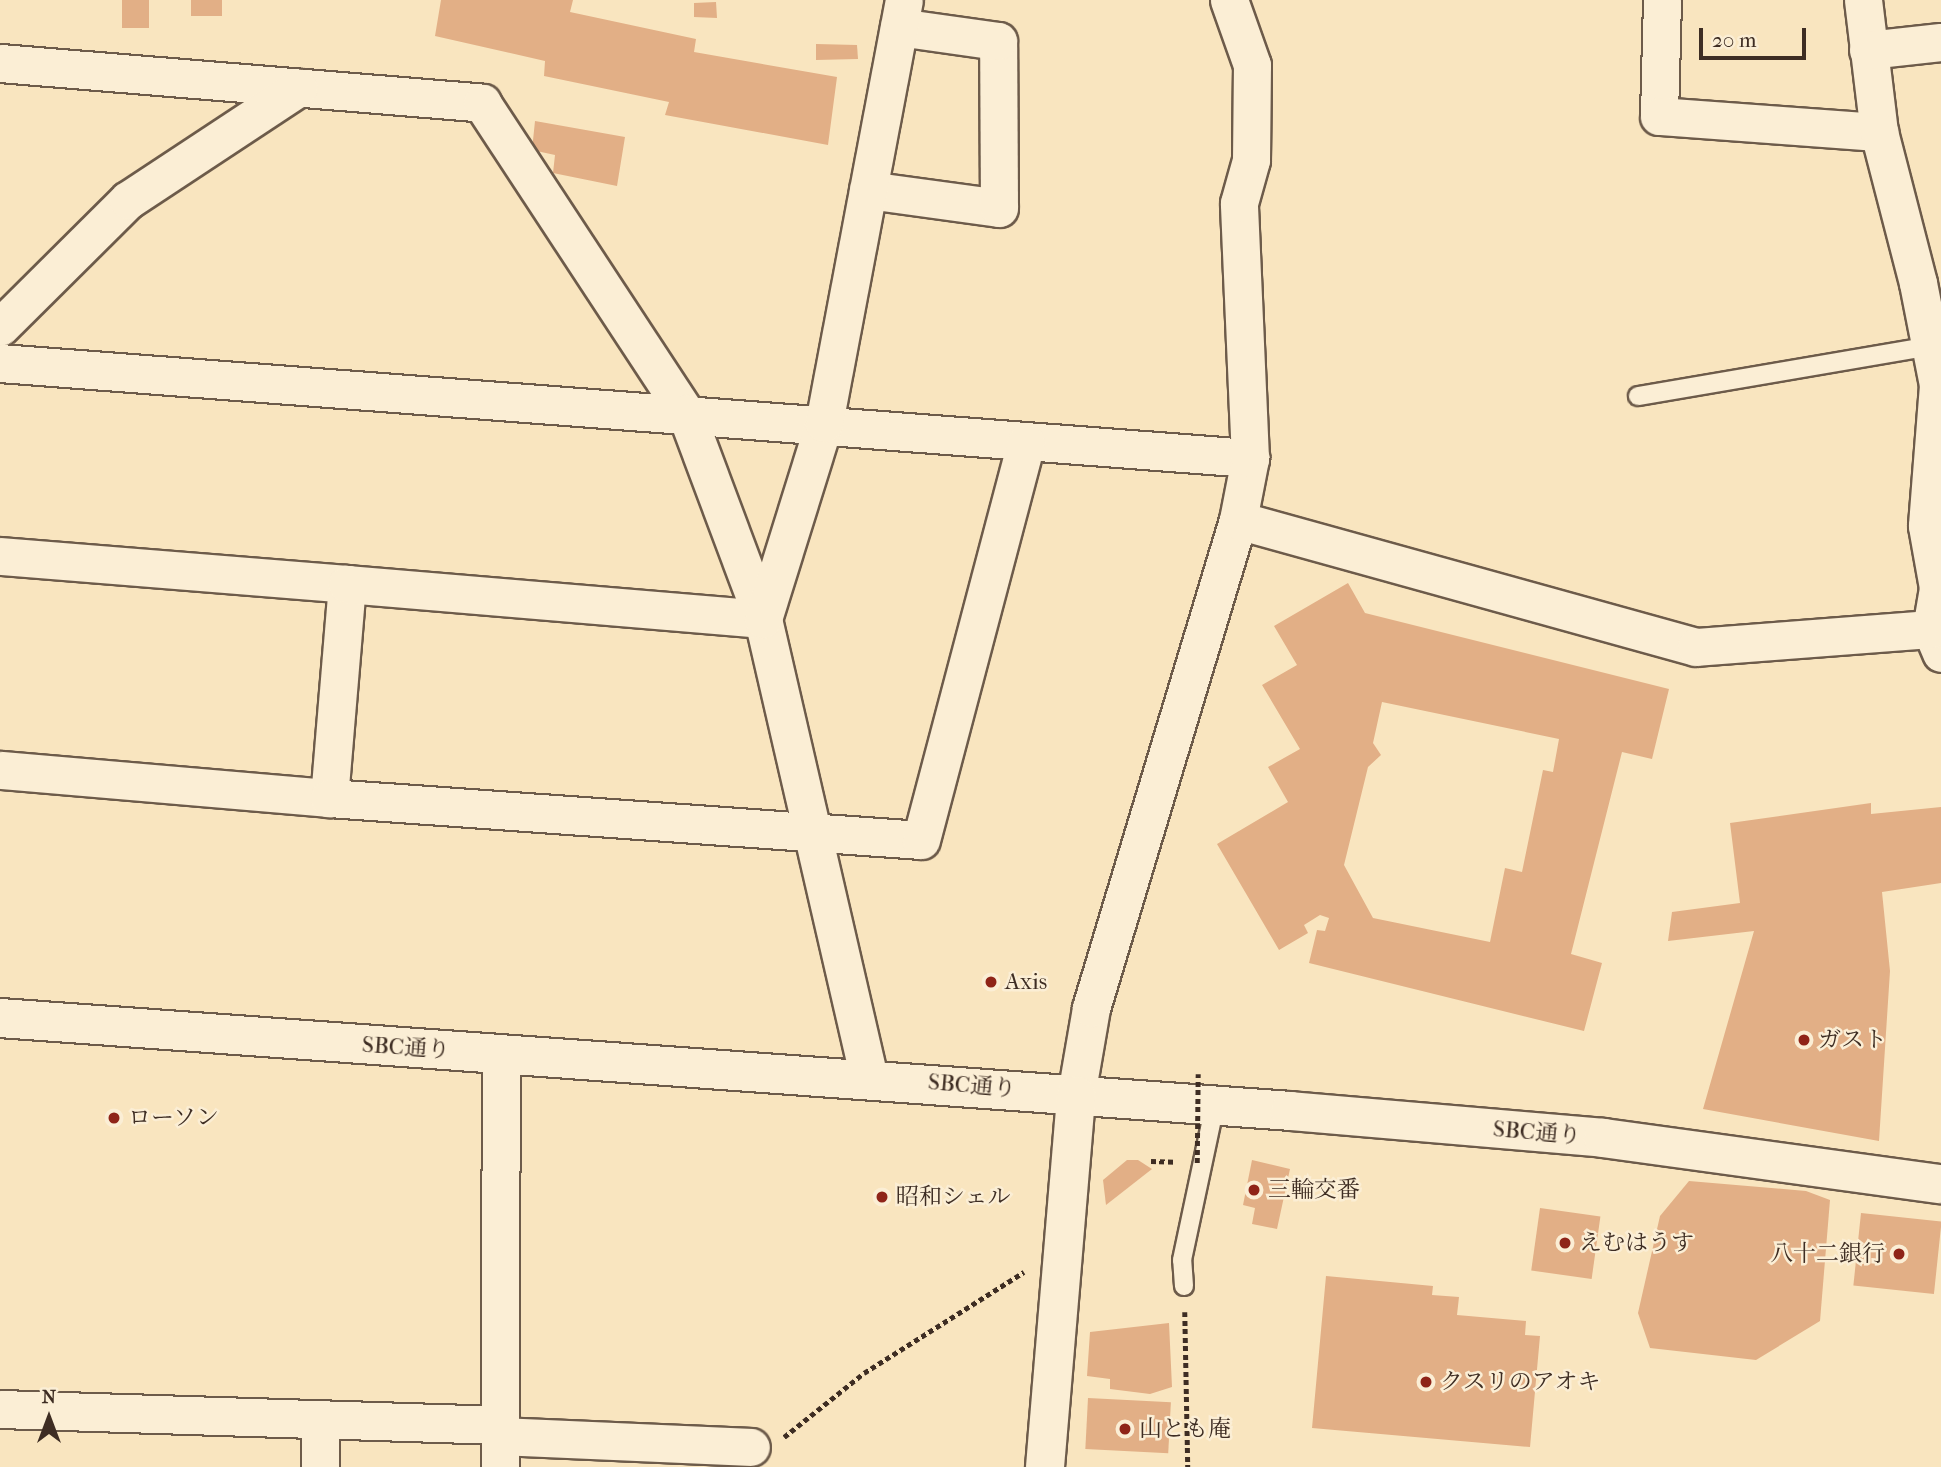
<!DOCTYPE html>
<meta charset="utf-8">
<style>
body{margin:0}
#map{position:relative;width:1941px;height:1467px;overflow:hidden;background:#f9e5bf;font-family:"IM FELL French Canon","Noto Serif JP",serif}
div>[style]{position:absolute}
.building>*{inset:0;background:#e2af86;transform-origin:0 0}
.path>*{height:4.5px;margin-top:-2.25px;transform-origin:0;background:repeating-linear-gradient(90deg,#3e2d23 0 5px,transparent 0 8.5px)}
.roads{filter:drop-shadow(2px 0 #6d5b4a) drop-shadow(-2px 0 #6d5b4a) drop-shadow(0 2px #6d5b4a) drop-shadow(0 -2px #6d5b4a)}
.lane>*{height:18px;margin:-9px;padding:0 9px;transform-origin:9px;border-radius:9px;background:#fbeed5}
.street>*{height:37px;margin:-18.5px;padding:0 18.5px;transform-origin:18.5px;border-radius:18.5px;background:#fbeed5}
.secondary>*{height:38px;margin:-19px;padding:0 19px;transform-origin:19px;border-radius:19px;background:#fbeed5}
.path-bridge>*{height:4.5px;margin-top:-2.25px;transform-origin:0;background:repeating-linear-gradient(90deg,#3e2d23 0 5px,transparent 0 8.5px)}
.dots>*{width:19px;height:19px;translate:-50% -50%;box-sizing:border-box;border:4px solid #fbeed5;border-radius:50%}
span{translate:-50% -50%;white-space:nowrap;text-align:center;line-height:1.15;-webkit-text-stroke:5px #fbeed5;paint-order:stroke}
.poi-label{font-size:23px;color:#3e2d23}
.left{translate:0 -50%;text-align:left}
.right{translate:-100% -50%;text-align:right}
.street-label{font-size:23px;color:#3e2d23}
.north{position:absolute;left:14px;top:1383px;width:70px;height:70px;-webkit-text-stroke:5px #fbeed5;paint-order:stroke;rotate:0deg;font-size:19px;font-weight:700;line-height:28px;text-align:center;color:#3e2d23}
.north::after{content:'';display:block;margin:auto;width:24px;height:32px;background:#3e2d23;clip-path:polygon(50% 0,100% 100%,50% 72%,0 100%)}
.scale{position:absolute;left:1699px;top:28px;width:107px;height:32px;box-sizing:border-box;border:4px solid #3e2d23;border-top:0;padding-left:9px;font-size:21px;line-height:24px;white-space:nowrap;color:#3e2d23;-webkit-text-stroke:5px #fbeed5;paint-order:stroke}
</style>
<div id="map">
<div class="building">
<div style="left:122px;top:0;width:27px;height:28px"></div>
<div style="left:191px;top:0;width:31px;height:16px"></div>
<div style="clip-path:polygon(441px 0,573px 0,570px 12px,696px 39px,694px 52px,837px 77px,828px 145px,665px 115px,669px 102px,544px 76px,545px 61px,435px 36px)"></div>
<div style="clip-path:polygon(716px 2px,717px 18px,694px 17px,694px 3px)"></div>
<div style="clip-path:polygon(816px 44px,857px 45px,858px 59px,816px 60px)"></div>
<div style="clip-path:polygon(535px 121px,625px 137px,617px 186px,553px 173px,555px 155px,532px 150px)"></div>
<div style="clip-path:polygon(evenodd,1348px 583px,1365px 613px,1669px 689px,1652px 759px,1622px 752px,1571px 954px,1602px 963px,1584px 1031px,1309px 963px,1317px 930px,1325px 931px,1329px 918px,1320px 915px,1304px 925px,1308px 933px,1279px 950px,1217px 844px,1288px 802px,1268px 767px,1300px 749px,1262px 685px,1297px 665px,1274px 626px,1348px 583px,1382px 702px,1559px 739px,1553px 772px,1543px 770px,1522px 872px,1505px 868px,1490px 942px,1373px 918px,1344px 865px,1368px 767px,1381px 755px,1373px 743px,1382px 702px)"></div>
<div style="clip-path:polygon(1871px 803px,1871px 814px,1941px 807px,1941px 883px,1882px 892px,1890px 971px,1879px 1141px,1703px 1109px,1754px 931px,1668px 941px,1672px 912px,1740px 903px,1730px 823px)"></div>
<div style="clip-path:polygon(1127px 1160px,1138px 1160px,1152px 1169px,1106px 1205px,1103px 1180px)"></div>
<div style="clip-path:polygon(1252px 1160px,1290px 1169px,1277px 1229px,1252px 1224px,1255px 1208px,1243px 1205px)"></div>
<div style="clip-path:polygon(1689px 1181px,1806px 1191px,1830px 1200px,1820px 1321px,1756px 1360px,1650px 1348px,1638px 1313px,1660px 1216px)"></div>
<div style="left:1540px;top:1208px;width:61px;height:63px;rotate:8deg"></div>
<div style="left:1861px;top:1213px;width:81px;height:73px;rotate:6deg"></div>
<div style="clip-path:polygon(1326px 1276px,1433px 1286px,1432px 1295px,1459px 1297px,1457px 1315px,1526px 1321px,1525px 1335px,1540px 1336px,1530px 1447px,1312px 1428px)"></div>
<div style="clip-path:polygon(1169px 1323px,1172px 1387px,1150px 1394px,1110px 1389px,1110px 1379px,1087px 1376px,1090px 1332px)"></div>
<div style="left:1088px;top:1398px;width:83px;height:51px;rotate:3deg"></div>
</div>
<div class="path">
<div style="left:1151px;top:1161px;width:24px;rotate:2deg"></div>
<div style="left:1185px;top:1312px;width:155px;rotate:88.9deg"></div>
<div style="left:784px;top:1437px;width:102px;rotate:-38.7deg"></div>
<div style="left:864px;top:1373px;width:189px;rotate:-32.3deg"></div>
</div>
<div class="roads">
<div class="lane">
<div style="left:1638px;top:396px;width:295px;rotate:-9.7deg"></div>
<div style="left:1184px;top:1286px;width:26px;rotate:-94deg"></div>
<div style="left:1182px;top:1260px;width:158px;rotate:-78deg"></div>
</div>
<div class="street">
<div style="left:1662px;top:0;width:116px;rotate:91.5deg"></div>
<div style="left:1659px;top:116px;width:221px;rotate:4.2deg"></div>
<div style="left:1863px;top:0;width:133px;rotate:83.1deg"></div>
<div style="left:1879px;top:132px;width:156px;rotate:75.5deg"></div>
<div style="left:1918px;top:283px;width:104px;rotate:78.9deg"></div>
<div style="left:1938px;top:385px;width:141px;rotate:94.5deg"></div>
<div style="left:1927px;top:526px;width:63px;rotate:79.9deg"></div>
<div style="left:1938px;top:588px;width:42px;rotate:99.7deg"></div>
<div style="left:1931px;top:629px;width:26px;rotate:67deg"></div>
<div style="left:1868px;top:50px;width:73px;rotate:-6.3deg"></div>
<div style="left:0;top:63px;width:484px;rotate:4.7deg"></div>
<div style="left:482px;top:103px;width:371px;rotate:56.7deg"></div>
<div style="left:686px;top:413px;width:220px;rotate:69.5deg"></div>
<div style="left:763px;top:619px;width:470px;rotate:77deg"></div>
<div style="left:868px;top:190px;width:132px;rotate:7.8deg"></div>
<div style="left:999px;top:208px;width:167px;rotate:-90.3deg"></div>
<div style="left:998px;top:41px;width:100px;rotate:-172deg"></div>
<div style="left:0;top:327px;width:180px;rotate:-44.8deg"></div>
<div style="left:128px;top:200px;width:204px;rotate:-33.4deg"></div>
<div style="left:0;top:363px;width:1254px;rotate:4.35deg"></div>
<div style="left:1238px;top:520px;width:475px;rotate:15.5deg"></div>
<div style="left:1696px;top:647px;width:236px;rotate:-4.4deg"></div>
<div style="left:0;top:556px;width:348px;rotate:4.6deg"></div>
<div style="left:347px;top:584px;width:215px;rotate:94.8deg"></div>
<div style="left:329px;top:798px;width:330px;rotate:-175.1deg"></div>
<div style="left:347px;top:584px;width:417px;rotate:4.8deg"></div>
<div style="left:763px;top:619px;width:205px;rotate:-72.7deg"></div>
<div style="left:824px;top:423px;width:430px;rotate:-79.3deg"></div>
<div style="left:329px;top:798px;width:593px;rotate:4.06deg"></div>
<div style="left:921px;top:840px;width:411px;rotate:-75.2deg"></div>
<div style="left:1076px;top:1095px;width:88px;rotate:-80.2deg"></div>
<div style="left:1091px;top:1008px;width:510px;rotate:-73.24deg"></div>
<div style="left:1238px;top:520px;width:63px;rotate:-79deg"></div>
<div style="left:1250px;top:458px;width:255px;rotate:-92.5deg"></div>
<div style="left:1239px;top:203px;width:45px;rotate:-74.4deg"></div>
<div style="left:1251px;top:160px;width:95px;rotate:-89.4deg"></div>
<div style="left:1252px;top:65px;width:69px;rotate:-109.5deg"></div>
<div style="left:0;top:1409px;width:500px;rotate:1.83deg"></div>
<div style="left:320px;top:1422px;width:45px;rotate:90deg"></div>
<div style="left:500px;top:1436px;width:251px;rotate:2.5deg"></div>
<div style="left:500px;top:1467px;width:412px;rotate:-89.9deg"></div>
</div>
<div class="secondary">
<div style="left:0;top:1018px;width:1293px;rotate:4.12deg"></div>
<div style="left:1290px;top:1111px;width:314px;rotate:4.9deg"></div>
<div style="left:1603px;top:1138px;width:341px;rotate:7.8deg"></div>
<div style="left:1045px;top:1467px;width:373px;rotate:-85.2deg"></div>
</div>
</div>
<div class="path-bridge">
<div style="left:1197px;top:1163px;width:89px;rotate:-89.4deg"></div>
</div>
<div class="dots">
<div style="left:991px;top:982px;background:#8f2418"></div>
<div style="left:1804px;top:1040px;background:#8f2418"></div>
<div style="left:114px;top:1118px;background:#8f2418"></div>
<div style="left:1254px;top:1190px;background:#8f2418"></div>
<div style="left:882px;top:1197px;background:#8f2418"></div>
<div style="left:1565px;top:1243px;background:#8f2418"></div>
<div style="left:1899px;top:1254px;background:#8f2418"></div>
<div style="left:1426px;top:1382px;background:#8f2418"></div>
<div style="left:1125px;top:1429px;background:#8f2418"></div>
</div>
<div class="poi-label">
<span class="left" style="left:1005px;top:982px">Axis</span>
<span class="left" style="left:1818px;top:1040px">ガスト</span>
<span class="left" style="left:128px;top:1118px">ローソン</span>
<span class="left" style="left:1268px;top:1190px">三輪交番</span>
<span class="left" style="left:896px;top:1197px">昭和シェル</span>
<span class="left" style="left:1579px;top:1243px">えむはうす</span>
<span class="right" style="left:1885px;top:1254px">八十二銀行</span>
<span class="left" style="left:1440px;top:1382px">クスリのアオキ</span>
<span class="left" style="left:1139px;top:1429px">山とも庵</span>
</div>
<div class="street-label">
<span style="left:406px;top:1048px;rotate:4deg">SBC通り</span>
<span style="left:972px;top:1086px;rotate:5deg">SBC通り</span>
<span style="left:1537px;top:1133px;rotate:5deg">SBC通り</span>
</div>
<div class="north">N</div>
<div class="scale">20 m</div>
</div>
